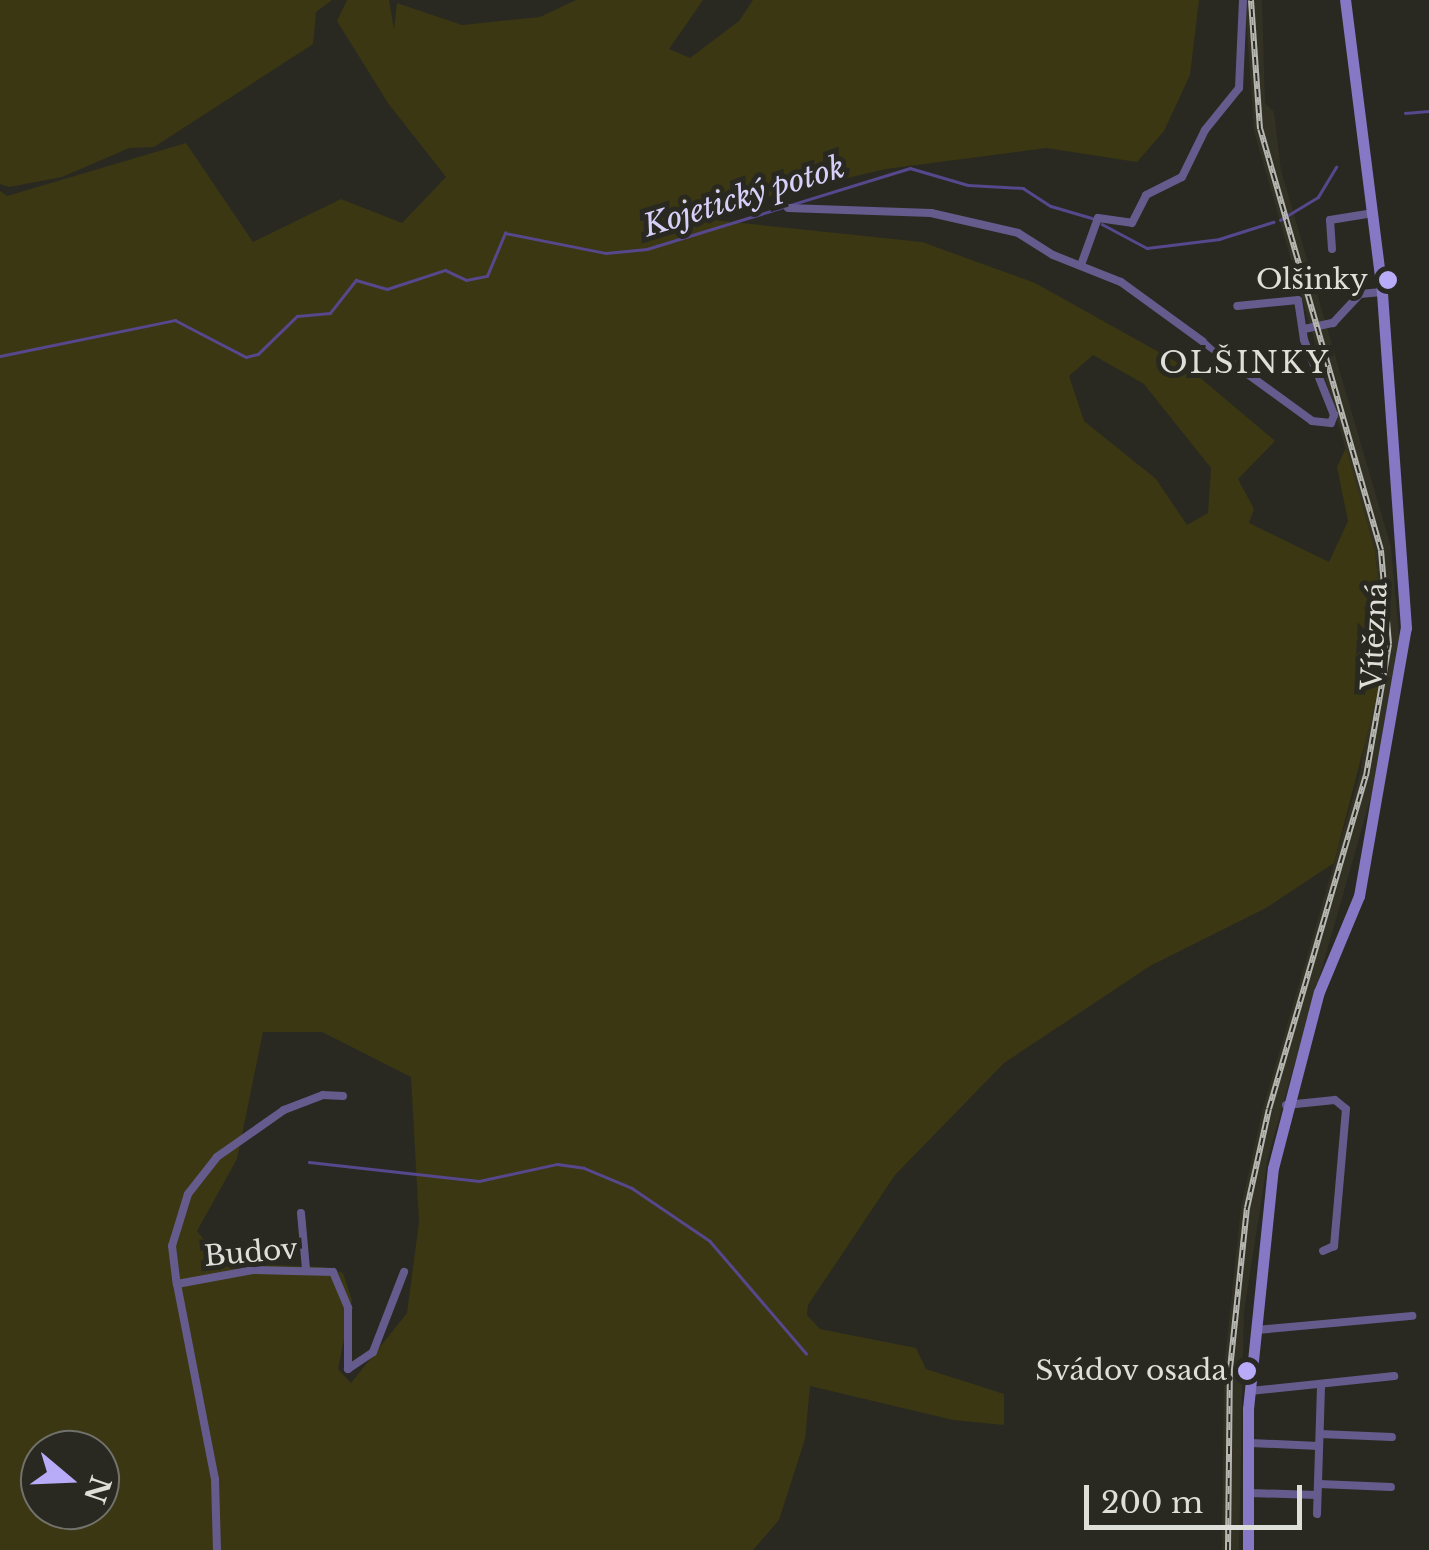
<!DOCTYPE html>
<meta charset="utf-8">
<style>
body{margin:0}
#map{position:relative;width:1429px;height:1550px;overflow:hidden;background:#292922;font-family:"Libre Baskerville",serif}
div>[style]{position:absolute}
.built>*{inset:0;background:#323124}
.green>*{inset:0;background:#3a3712}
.stream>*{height:2.5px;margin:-1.25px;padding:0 1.25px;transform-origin:1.25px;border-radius:1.25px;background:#57478c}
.minor>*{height:8px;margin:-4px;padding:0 4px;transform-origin:4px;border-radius:4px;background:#655c8d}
.secondary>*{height:11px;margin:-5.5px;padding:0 5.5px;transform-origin:5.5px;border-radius:5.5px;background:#8778c6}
.rail>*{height:6px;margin-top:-3px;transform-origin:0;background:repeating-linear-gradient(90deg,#292922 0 8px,#b7b7b2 0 16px);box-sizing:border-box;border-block:2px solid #b7b7b2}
.dots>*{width:28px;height:28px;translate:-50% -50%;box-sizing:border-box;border:5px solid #292922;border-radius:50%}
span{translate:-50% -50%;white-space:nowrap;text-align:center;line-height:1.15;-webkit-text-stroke:10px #292922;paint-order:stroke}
.poi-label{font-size:28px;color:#dfdfda}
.right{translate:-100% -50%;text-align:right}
.street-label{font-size:28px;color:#dfdfda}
.water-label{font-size:30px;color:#d7d1fa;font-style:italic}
.neighbourhood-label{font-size:30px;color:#dfdfda;letter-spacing:2.5px}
.north{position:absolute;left:20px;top:1430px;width:100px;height:100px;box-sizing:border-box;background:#292922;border:2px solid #72726c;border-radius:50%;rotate:109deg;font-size:28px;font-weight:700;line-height:40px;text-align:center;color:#dfdfda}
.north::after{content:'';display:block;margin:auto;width:35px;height:45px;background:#b8abf7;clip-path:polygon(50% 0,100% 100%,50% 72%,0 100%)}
.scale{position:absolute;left:1084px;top:1485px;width:218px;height:45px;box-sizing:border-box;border:5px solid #dfdfda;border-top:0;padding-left:12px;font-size:30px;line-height:35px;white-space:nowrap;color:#dfdfda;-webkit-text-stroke:8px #292922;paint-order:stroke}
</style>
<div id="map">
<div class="built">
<div style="clip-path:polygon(1245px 0,1262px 0,1265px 103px,1274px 112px,1281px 170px,1391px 547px,1400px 645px,1376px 779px,1268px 1157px,1244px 1312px,1239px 1550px,1222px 1550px,1224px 1369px,1241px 1207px,1263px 1108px,1360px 774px,1382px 618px,1375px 551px,1254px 131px)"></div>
</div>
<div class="green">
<div style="clip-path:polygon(0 0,332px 0,316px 12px,313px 44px,154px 147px,129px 148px,62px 177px,9px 187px,0 184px)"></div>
<div style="clip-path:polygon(evenodd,347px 0,389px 0,394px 30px,397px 3px,462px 25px,540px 17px,576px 0,703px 0,669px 49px,690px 58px,739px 21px,753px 0,1199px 0,1190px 75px,1164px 131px,1137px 162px,1046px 148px,886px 169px,757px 199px,713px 220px,922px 242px,1035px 283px,1191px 370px,1275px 441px,1238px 479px,1254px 509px,1249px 523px,1329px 562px,1348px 521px,1337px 467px,1346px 448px,1375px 551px,1382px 618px,1380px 684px,1334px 863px,1266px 908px,1150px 966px,1004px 1063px,895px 1175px,808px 1305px,807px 1315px,820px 1329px,916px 1348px,926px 1369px,1004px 1394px,1004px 1425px,953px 1420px,810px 1386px,805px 1439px,779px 1520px,753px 1550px,0 1550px,0 191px,7px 196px,186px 143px,253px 242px,341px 199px,402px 223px,446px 177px,388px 103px,337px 21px,347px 0,1093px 355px,1144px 384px,1211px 468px,1208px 513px,1187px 525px,1156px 479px,1084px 421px,1069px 376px,1093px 355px,347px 0,263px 1032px,322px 1032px,411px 1077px,419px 1222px,407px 1313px,351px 1383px,338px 1369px,352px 1300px,343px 1273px,324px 1267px,223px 1263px,197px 1231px,237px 1159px,263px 1032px,347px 0,40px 1450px,100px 1450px,100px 1510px,40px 1510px,40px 1450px)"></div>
</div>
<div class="stream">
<div style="left:1405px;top:113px;width:24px;rotate:-5deg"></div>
<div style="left:1280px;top:220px;width:44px;rotate:-31.2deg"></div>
<div style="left:1318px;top:197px;width:35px;rotate:-59deg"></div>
<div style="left:1102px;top:224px;width:51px;rotate:28.1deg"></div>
<div style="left:1147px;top:248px;width:73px;rotate:-7.1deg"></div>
<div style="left:1219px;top:239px;width:57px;rotate:-17.5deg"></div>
<div style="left:0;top:356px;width:179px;rotate:-11.6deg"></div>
<div style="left:175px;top:320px;width:80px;rotate:27.5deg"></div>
<div style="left:246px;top:357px;width:12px;rotate:-14deg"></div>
<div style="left:258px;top:354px;width:54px;rotate:-44.3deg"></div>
<div style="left:297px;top:316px;width:33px;rotate:-5deg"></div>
<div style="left:330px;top:313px;width:42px;rotate:-51.8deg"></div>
<div style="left:356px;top:280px;width:32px;rotate:16deg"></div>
<div style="left:387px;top:289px;width:61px;rotate:-18.1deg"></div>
<div style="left:445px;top:270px;width:23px;rotate:25deg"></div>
<div style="left:466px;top:280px;width:21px;rotate:-11deg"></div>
<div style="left:487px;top:276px;width:47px;rotate:-67.3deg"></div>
<div style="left:505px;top:233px;width:103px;rotate:11.2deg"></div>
<div style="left:606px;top:253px;width:41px;rotate:-5.6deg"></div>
<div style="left:647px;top:249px;width:275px;rotate:-17.1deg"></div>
<div style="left:910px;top:168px;width:60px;rotate:16.3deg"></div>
<div style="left:968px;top:185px;width:55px;rotate:3.1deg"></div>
<div style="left:1023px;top:188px;width:33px;rotate:33deg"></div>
<div style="left:1051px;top:206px;width:43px;rotate:16.3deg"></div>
<div style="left:309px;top:1162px;width:171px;rotate:6.4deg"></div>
<div style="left:479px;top:1181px;width:80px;rotate:-12.3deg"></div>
<div style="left:557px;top:1164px;width:27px;rotate:8deg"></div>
<div style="left:584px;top:1168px;width:52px;rotate:22.6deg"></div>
<div style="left:632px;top:1188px;width:94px;rotate:34.2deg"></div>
<div style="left:710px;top:1241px;width:148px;rotate:49.4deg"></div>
</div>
<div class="minor">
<div style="left:788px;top:208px;width:143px;rotate:2deg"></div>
<div style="left:931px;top:213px;width:89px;rotate:12.9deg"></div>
<div style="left:1018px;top:233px;width:41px;rotate:32.2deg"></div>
<div style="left:1053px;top:255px;width:73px;rotate:21.7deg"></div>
<div style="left:1121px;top:282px;width:236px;rotate:36deg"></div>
<div style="left:1312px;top:421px;width:19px;rotate:6deg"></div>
<div style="left:1331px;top:423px;width:9px;rotate:-69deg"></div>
<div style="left:1334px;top:415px;width:81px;rotate:-111.8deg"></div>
<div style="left:1304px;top:340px;width:40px;rotate:-98.5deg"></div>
<div style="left:1298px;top:300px;width:61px;rotate:174.4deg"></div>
<div style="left:1332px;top:249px;width:29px;rotate:-94deg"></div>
<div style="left:1330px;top:220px;width:44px;rotate:-9.2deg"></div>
<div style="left:1081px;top:265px;width:50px;rotate:-70.1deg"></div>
<div style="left:1098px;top:218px;width:34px;rotate:8deg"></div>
<div style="left:1132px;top:223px;width:31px;rotate:-63deg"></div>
<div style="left:1146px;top:195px;width:40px;rotate:-26.6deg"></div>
<div style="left:1182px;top:177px;width:52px;rotate:-63.9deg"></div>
<div style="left:1205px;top:130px;width:54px;rotate:-51deg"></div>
<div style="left:1239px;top:88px;width:88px;rotate:-87.4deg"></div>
<div style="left:1304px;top:329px;width:30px;rotate:-12deg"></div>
<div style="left:1333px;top:323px;width:40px;rotate:-47deg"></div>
<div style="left:1360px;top:294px;width:22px;rotate:-5deg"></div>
<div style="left:343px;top:1096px;width:20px;rotate:-177deg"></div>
<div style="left:323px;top:1095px;width:42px;rotate:159deg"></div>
<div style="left:284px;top:1110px;width:82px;rotate:145deg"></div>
<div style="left:217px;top:1157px;width:47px;rotate:128.1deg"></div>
<div style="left:188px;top:1194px;width:54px;rotate:107.1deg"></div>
<div style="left:172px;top:1246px;width:38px;rotate:83deg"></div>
<div style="left:177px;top:1284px;width:77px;rotate:-10.4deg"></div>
<div style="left:253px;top:1270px;width:80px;rotate:1.4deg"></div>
<div style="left:333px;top:1272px;width:39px;rotate:67deg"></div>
<div style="left:348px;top:1308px;width:61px;rotate:90deg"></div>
<div style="left:348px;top:1369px;width:30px;rotate:-34deg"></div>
<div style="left:373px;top:1352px;width:86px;rotate:-68.8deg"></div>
<div style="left:1286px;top:1105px;width:49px;rotate:-5.8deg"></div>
<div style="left:1335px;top:1100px;width:14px;rotate:39deg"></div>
<div style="left:1346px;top:1109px;width:138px;rotate:95deg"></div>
<div style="left:1334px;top:1246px;width:12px;rotate:156deg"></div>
<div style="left:301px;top:1213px;width:56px;rotate:84.9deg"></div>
<div style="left:177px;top:1284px;width:199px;rotate:79deg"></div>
<div style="left:215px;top:1479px;width:71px;rotate:88.4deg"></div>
<div style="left:1257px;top:1330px;width:156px;rotate:-5.2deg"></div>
<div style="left:1250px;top:1391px;width:145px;rotate:-5.9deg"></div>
<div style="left:1320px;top:1434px;width:72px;rotate:2.4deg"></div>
<div style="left:1251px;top:1443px;width:68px;rotate:2.5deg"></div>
<div style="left:1319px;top:1484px;width:72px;rotate:2.4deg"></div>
<div style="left:1250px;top:1493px;width:67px;rotate:1.7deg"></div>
<div style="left:1317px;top:1514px;width:130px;rotate:-88.2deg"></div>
</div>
<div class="secondary">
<div style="left:1248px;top:1550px;width:141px;rotate:-90deg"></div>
<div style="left:1248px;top:1409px;width:242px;rotate:-84.1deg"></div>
<div style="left:1273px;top:1168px;width:182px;rotate:-75.4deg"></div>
<div style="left:1319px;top:992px;width:104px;rotate:-67.4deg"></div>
<div style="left:1359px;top:896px;width:272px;rotate:-80.1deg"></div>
<div style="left:1406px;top:628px;width:337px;rotate:-94.1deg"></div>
<div style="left:1382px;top:292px;width:294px;rotate:-97.2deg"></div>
</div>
<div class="rail">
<div style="left:1228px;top:1550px;width:181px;rotate:-89.4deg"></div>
<div style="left:1230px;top:1369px;width:162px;rotate:-84deg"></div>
<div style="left:1247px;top:1208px;width:101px;rotate:-77.5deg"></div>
<div style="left:1269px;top:1109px;width:347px;rotate:-73.8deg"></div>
<div style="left:1366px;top:776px;width:134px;rotate:-80.1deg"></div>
<div style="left:1389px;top:644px;width:94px;rotate:-94.9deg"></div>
<div style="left:1381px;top:550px;width:438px;rotate:-106deg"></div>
<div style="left:1260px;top:129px;width:129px;rotate:-94deg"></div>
</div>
<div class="dots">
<div style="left:1388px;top:280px;background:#b8abf7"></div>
<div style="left:1247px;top:1371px;background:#b8abf7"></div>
</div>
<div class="poi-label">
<span class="right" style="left:1368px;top:280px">Olšinky</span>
<span class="right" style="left:1227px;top:1371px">Svádov osada</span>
</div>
<div class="street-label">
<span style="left:1375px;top:636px;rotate:-87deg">Vítězná</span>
<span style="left:251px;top:1253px;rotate:-5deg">Budov</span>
</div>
<div class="water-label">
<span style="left:744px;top:197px;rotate:-17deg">Kojetický potok</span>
</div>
<div class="neighbourhood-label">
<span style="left:1245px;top:363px">OLŠINKY</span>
</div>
<div class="north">N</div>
<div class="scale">200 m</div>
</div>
